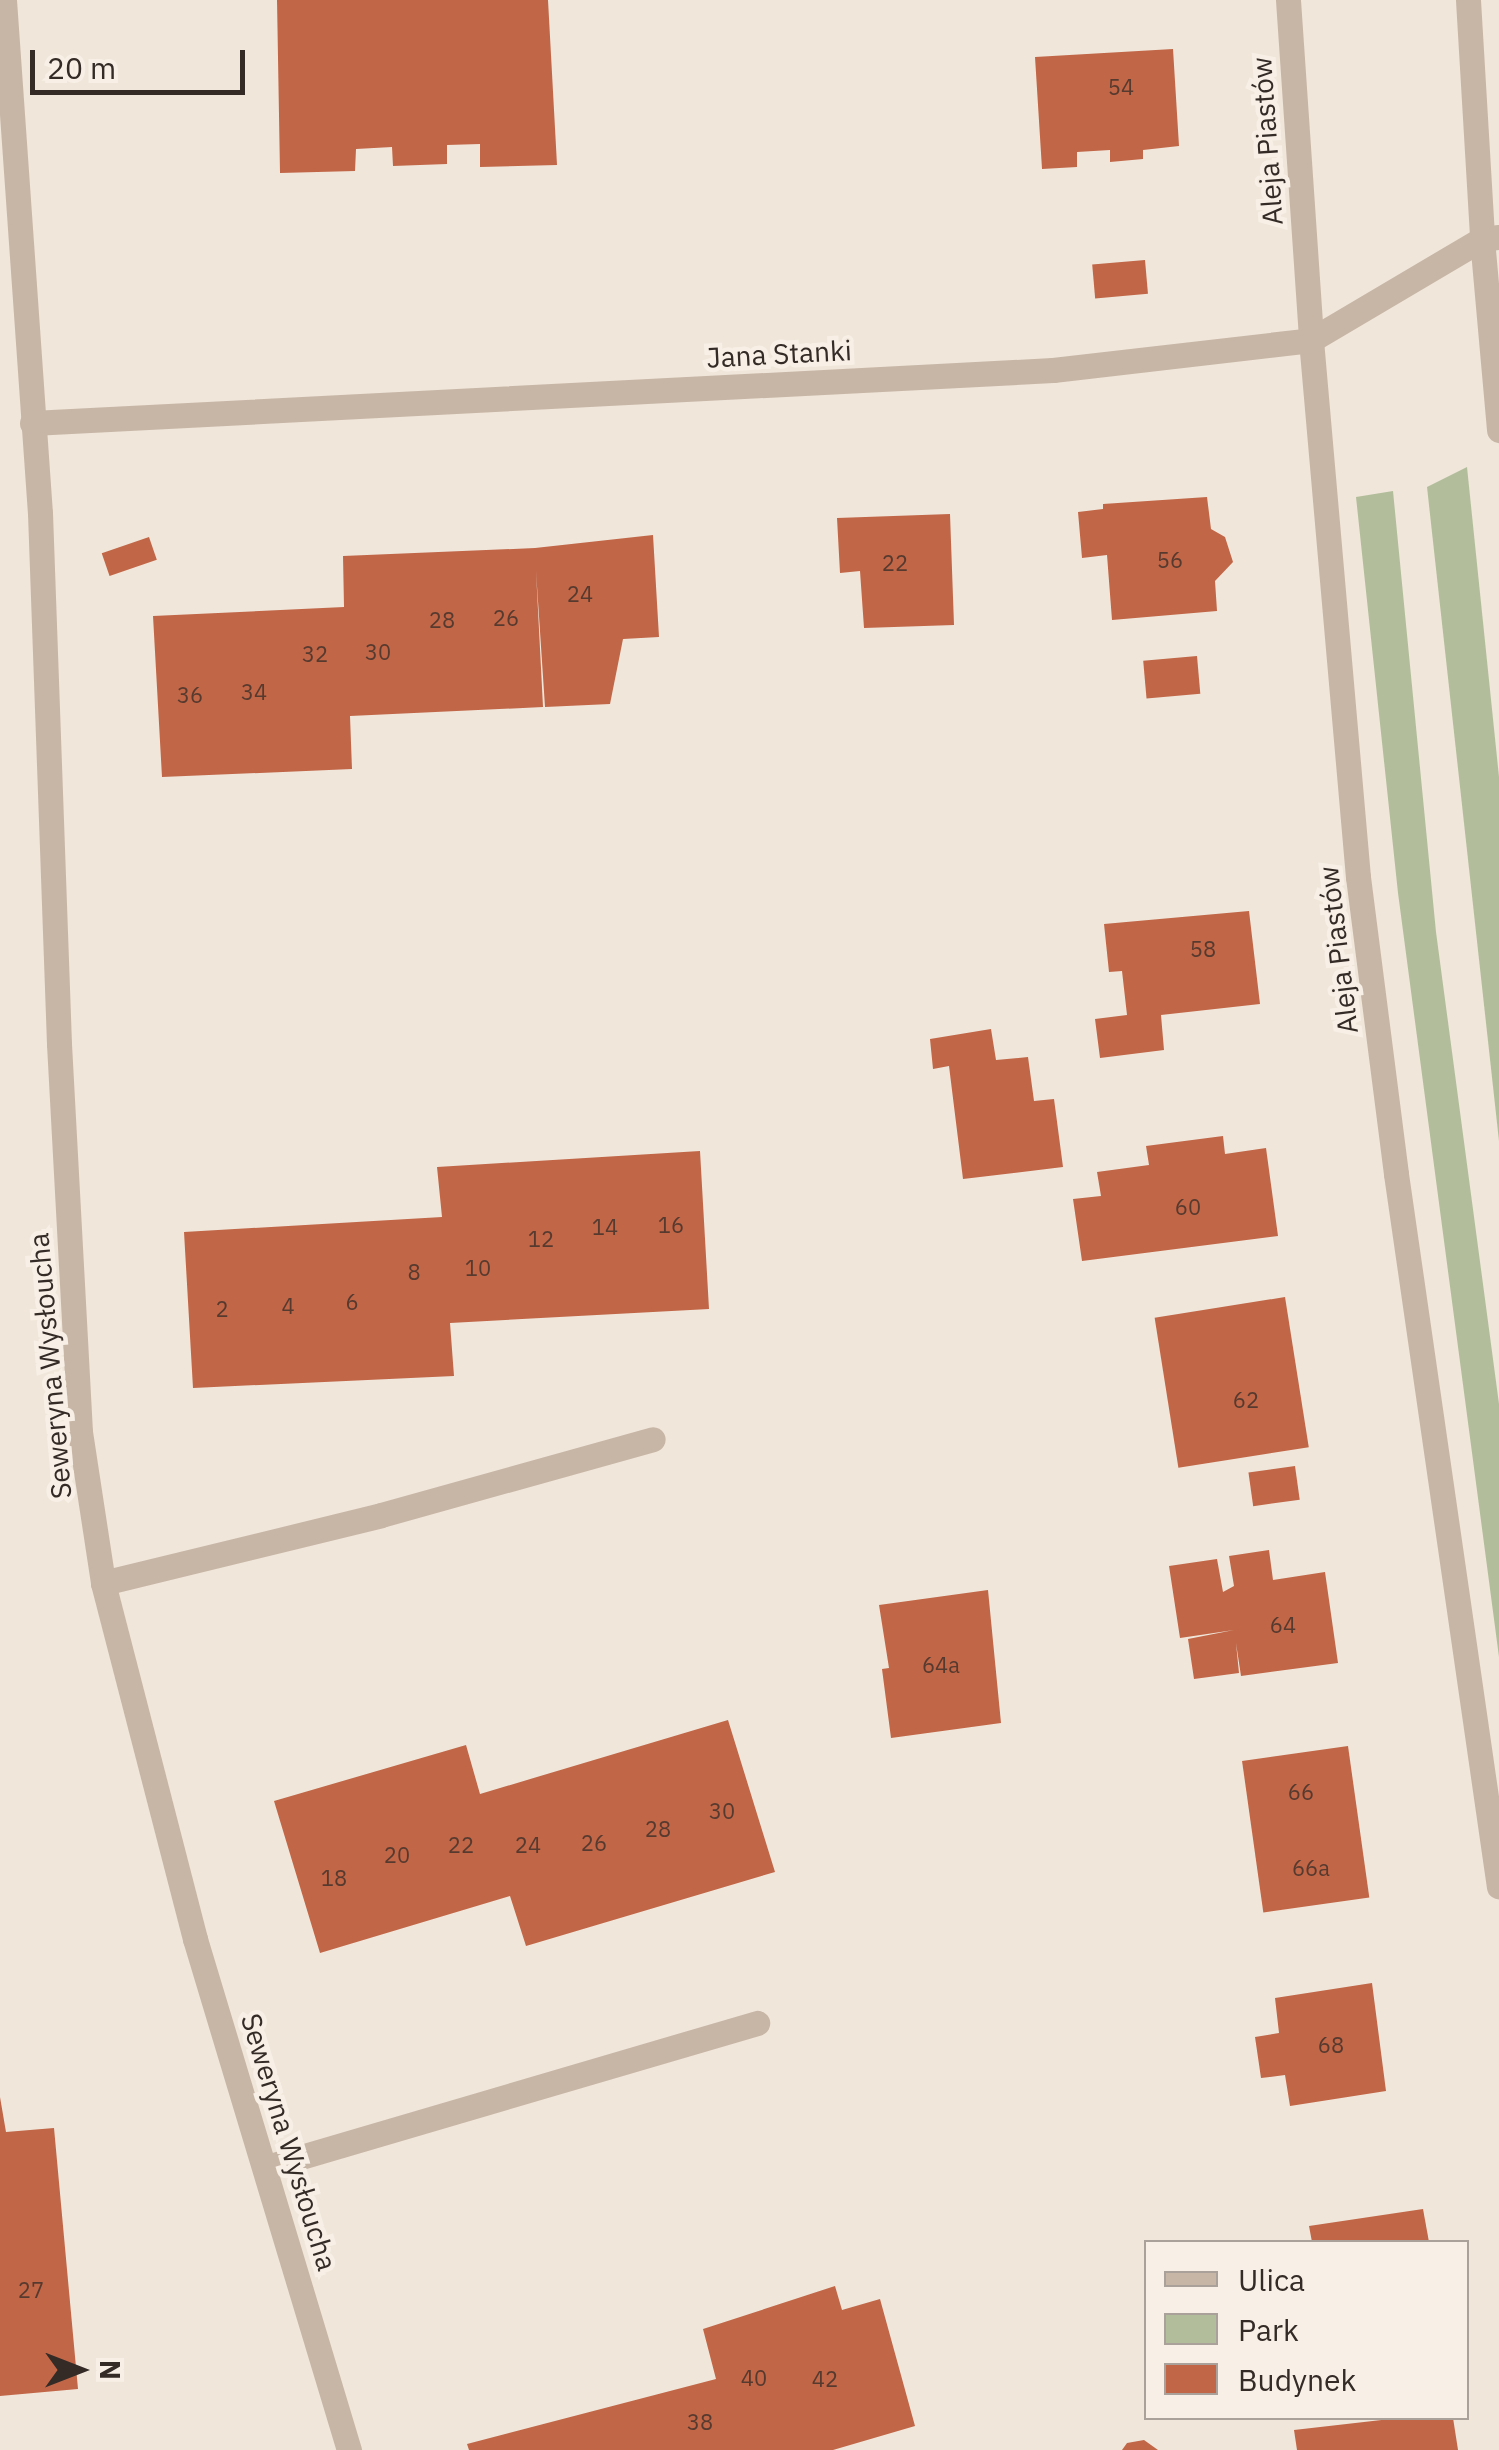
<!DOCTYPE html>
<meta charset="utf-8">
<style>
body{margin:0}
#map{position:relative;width:1499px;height:2450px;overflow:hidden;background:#f0e6da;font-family:"IBM Plex Sans",sans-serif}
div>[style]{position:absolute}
.green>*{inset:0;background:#b2be9b}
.building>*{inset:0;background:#c16647;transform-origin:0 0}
.minor>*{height:25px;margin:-12.5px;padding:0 12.5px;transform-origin:12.5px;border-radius:12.5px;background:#c7b6a6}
span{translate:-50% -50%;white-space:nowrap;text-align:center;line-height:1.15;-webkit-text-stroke:9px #f8f0e6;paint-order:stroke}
.number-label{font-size:22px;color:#573a2f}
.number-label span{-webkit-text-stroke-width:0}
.street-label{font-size:28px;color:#342b27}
.legend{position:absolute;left:1144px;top:2240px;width:325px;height:180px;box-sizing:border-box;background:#f8f0e6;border:2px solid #aaa19a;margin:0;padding:12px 18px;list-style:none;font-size:30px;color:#342b27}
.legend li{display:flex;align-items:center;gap:20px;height:50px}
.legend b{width:50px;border:2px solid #aaa19a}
.north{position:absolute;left:30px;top:2320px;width:100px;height:100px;-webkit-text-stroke:8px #f8f0e6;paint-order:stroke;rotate:90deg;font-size:28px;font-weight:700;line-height:40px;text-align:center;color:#342b27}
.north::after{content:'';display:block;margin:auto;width:35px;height:45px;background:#342b27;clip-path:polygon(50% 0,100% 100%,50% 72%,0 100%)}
.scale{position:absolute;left:30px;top:50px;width:215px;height:45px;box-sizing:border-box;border:5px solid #342b27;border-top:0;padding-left:12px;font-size:30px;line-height:35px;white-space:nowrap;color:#342b27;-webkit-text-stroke:8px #f8f0e6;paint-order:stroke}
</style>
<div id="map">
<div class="green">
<div style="clip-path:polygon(1467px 467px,1499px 777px,1499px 1141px,1427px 487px)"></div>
<div style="clip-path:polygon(1393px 491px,1436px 932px,1499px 1404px,1499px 1657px,1398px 893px,1356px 497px)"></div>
</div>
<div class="building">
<div style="clip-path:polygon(277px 0,548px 0,557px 165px,480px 167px,480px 144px,447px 145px,447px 164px,393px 166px,392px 147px,356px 149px,355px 171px,280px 173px)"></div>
<div style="clip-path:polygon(1173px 49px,1179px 146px,1143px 150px,1143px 159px,1110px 162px,1110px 150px,1077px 152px,1077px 167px,1042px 169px,1035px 57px)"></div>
<div style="left:1145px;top:260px;width:34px;height:53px;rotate:85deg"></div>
<div style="clip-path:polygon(1207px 497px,1211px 529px,1225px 537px,1233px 562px,1215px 581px,1217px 611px,1112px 620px,1107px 555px,1082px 558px,1078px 512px,1103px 509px,1103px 504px)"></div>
<div style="clip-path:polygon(950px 514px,954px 625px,864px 628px,860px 571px,840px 573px,837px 518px)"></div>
<div style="clip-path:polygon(653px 535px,659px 637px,623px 639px,610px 704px,545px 707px,536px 571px,543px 707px,350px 716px,352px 769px,162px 777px,153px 616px,344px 607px,343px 556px,535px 548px)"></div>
<div style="left:149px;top:537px;width:24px;height:50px;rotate:71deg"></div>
<div style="left:1197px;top:656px;width:38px;height:54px;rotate:85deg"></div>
<div style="clip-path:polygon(1249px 911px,1260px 1004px,1161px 1015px,1164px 1050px,1100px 1058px,1095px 1019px,1127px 1015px,1122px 971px,1109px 972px,1104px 924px)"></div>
<div style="clip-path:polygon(991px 1029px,996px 1060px,1028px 1057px,1034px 1101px,1054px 1099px,1063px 1167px,963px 1179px,949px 1066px,933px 1069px,930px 1039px)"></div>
<div style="clip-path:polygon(1223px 1136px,1225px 1154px,1266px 1148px,1278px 1236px,1082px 1261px,1073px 1199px,1101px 1196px,1097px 1172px,1149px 1165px,1146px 1146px)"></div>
<div style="clip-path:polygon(700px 1151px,709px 1309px,450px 1323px,454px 1376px,193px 1388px,184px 1232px,442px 1217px,437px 1167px)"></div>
<div style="left:1285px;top:1297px;width:152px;height:132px;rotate:81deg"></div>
<div style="left:1295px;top:1466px;width:34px;height:47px;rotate:82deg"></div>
<div style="clip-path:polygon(1269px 1550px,1273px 1580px,1325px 1572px,1338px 1663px,1241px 1676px,1236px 1643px,1239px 1673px,1194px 1679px,1188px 1639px,1234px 1630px,1180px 1638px,1169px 1566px,1217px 1559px,1223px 1592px,1234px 1586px,1229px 1556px)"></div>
<div style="clip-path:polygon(988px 1590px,1001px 1723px,891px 1738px,882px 1669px,889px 1668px,879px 1605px)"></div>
<div style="clip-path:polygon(728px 1720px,775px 1872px,526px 1946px,510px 1896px,320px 1953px,274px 1801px,466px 1745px,480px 1794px)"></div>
<div style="left:1348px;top:1746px;width:153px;height:107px;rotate:82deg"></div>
<div style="clip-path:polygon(1372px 1983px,1386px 2091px,1290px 2106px,1285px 2075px,1261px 2078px,1255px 2037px,1279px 2033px,1275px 1998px)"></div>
<div style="clip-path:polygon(0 2097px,6px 2132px,54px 2128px,78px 2389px,0 2396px)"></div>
<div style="clip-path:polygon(1423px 2209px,1429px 2242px,1312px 2242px,1309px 2226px)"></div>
<div style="clip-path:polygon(835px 2286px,842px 2310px,880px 2299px,915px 2426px,833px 2450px,469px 2450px,467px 2444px,716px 2379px,703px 2329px)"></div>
<div style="clip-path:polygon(1399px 2418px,1453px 2418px,1458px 2450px,1297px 2450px,1294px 2430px)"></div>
<div style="clip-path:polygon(1144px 2440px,1158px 2450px,1122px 2450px,1127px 2443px)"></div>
</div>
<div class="minor">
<div style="left:4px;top:0;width:514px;rotate:85.99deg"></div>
<div style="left:40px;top:513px;width:531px;rotate:87.95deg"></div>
<div style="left:59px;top:1044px;width:389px;rotate:86.9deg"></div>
<div style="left:80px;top:1432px;width:153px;rotate:81.3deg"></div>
<div style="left:103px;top:1583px;width:368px;rotate:75.5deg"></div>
<div style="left:195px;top:1939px;width:534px;rotate:73.23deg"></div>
<div style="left:1288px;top:0;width:341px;rotate:86.1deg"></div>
<div style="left:1311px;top:340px;width:539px;rotate:85deg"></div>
<div style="left:1358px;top:877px;width:299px;rotate:82.7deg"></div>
<div style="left:1396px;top:1174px;width:720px;rotate:81.78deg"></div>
<div style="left:1468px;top:0;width:239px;rotate:86.6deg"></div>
<div style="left:1482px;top:239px;width:192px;rotate:84.9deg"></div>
<div style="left:32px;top:423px;width:1022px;rotate:-2.97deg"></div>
<div style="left:1053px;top:370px;width:260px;rotate:-6.6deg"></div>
<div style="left:1311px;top:340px;width:199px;rotate:-30.6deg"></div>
<div style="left:1482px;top:239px;width:17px;rotate:-7deg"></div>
<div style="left:103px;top:1583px;width:286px;rotate:-13.7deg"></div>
<div style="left:381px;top:1515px;width:282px;rotate:-15.6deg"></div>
<div style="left:267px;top:2167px;width:511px;rotate:-16.38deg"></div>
</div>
<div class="number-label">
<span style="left:1121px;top:87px">54</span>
<span style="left:1170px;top:560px">56</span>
<span style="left:895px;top:563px">22</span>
<span style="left:580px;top:594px">24</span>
<span style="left:506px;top:618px">26</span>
<span style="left:442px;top:620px">28</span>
<span style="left:378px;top:652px">30</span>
<span style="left:315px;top:654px">32</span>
<span style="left:254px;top:692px">34</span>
<span style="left:190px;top:695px">36</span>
<span style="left:1203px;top:949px">58</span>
<span style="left:1188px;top:1207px">60</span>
<span style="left:671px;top:1225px">16</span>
<span style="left:605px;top:1227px">14</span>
<span style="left:541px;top:1239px">12</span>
<span style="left:478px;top:1268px">10</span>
<span style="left:414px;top:1272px">8</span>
<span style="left:352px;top:1302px">6</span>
<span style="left:288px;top:1306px">4</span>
<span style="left:222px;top:1309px">2</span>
<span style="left:1246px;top:1400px">62</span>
<span style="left:1283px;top:1625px">64</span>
<span style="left:941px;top:1665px">64a</span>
<span style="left:1301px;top:1792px">66</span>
<span style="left:722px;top:1811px">30</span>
<span style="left:658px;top:1829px">28</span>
<span style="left:594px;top:1843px">26</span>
<span style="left:461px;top:1845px">22</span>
<span style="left:528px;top:1845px">24</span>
<span style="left:397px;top:1855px">20</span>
<span style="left:1311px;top:1868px">66a</span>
<span style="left:334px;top:1878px">18</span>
<span style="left:1331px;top:2045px">68</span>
<span style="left:31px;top:2290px">27</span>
<span style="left:754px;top:2378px">40</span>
<span style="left:825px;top:2379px">42</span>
<span style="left:700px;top:2422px">38</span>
</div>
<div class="street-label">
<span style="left:1267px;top:141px;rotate:-94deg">Aleja Piastów</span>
<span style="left:779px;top:354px;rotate:-3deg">Jana Stanki</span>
<span style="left:1338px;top:950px;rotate:-97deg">Aleja Piastów</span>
<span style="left:50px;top:1366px;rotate:-95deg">Seweryna Wysłoucha</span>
<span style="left:289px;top:2142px;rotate:73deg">Seweryna Wysłoucha</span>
</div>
<ul class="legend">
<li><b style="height:12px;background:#c7b6a6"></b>Ulica</li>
<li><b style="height:28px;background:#b2be9b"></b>Park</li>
<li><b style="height:28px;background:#c16647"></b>Budynek</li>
</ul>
<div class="north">N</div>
<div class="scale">20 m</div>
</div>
